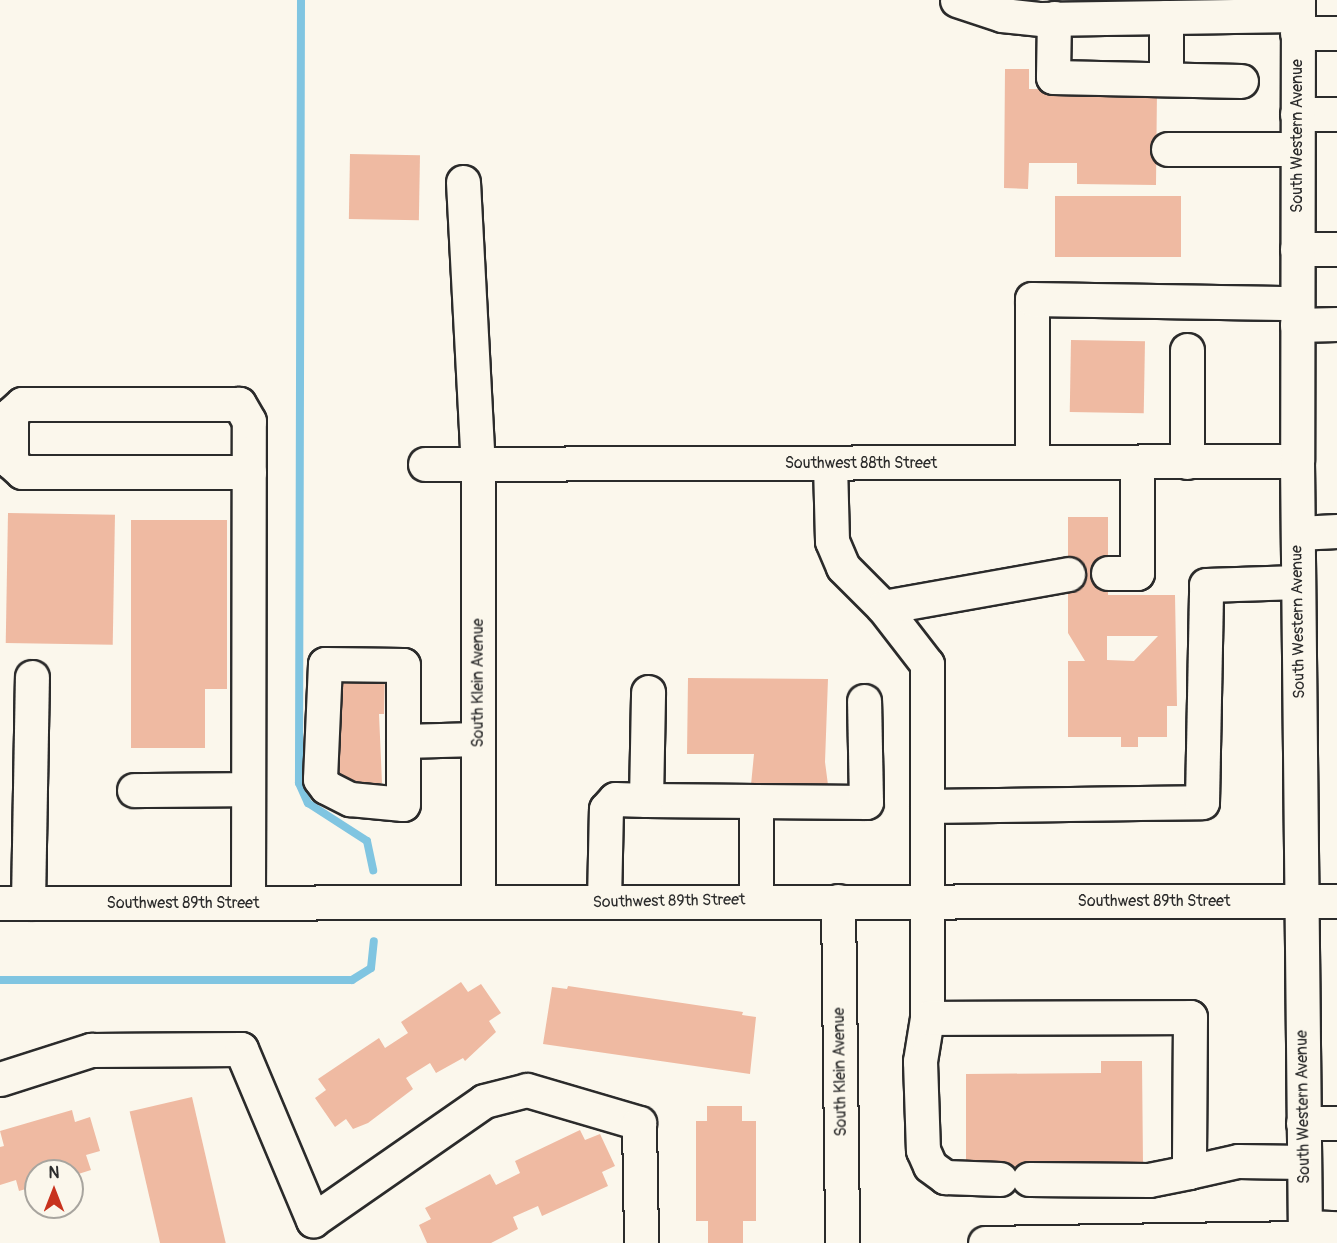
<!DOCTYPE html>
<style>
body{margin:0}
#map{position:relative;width:1337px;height:1243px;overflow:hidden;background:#fbf7ec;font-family:Pangolin,sans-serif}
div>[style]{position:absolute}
.stream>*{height:8px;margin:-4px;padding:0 4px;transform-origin:4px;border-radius:4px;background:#80c5e1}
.building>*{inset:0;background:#efbaa2;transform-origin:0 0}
.roads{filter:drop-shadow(2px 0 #2b2b2b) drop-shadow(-2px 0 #2b2b2b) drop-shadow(0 2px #2b2b2b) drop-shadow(0 -2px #2b2b2b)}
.minor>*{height:33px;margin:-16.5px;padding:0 16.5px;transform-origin:16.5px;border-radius:16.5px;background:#fbf7ec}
.major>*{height:33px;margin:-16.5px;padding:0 16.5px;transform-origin:16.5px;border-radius:16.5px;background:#fbf7ec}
span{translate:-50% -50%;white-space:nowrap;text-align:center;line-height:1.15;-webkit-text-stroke:4.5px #fbf7ec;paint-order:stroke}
.street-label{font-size:16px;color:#2b2b2b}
.north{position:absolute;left:24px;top:1159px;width:60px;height:60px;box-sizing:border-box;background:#fbf7ec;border:2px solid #a8a59f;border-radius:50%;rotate:0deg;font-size:16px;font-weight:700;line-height:24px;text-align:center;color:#2b2b2b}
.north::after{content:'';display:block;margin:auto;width:21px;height:27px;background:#c8321e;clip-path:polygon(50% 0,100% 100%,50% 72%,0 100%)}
</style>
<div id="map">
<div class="stream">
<div style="left:301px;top:0;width:783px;rotate:90.15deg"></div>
<div style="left:299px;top:783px;width:22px;rotate:66deg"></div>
<div style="left:308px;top:803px;width:70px;rotate:32.8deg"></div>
<div style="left:367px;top:841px;width:30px;rotate:78deg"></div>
<div style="left:0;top:980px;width:352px"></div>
<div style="left:352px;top:980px;width:22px;rotate:-32deg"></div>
<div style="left:371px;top:968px;width:27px;rotate:-84deg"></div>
</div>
<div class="building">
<div style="clip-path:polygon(1005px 69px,1029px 69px,1029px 89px,1157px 90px,1156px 185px,1077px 184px,1077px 163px,1029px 163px,1028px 189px,1004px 188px)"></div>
<div style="left:350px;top:154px;width:70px;height:65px;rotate:1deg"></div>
<div style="left:1055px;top:196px;width:126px;height:61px"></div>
<div style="left:1071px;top:340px;width:74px;height:72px;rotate:1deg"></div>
<div style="left:8px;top:513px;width:107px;height:130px;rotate:1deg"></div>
<div style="clip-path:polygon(evenodd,1068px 517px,1108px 517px,1108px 595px,1175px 595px,1177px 706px,1167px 706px,1167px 737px,1138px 737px,1138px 747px,1121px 747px,1121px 737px,1068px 737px,1068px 661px,1085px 661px,1068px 633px,1068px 517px,1107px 636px,1158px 636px,1134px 661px,1107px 660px,1107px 636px)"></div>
<div style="clip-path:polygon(131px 520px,227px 520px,227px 689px,205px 689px,205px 748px,131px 748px)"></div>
<div style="clip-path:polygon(340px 672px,385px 672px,384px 714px,379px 714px,382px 783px,339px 783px)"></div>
<div style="clip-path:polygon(688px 678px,828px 679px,825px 762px,828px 785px,751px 785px,754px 754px,687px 754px)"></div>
<div style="clip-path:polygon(461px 982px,468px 992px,481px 984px,501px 1013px,489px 1021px,496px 1032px,465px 1061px,463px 1058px,436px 1073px,430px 1063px,406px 1078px,413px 1089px,368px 1123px,353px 1129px,346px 1119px,335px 1127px,315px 1098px,326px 1090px,318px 1079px,379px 1038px,385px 1048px,408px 1033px,401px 1022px)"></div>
<div style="clip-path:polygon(568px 986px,743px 1012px,742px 1015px,756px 1017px,750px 1074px,543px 1044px,552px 987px,567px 989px)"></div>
<div style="clip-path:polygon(1101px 1061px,1142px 1061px,1143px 1164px,1029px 1189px,1000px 1189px,966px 1164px,966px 1074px,1101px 1073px)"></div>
<div style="left:192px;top:1097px;width:150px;height:64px;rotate:77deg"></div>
<div style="clip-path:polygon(707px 1106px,742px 1106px,742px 1121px,756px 1121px,756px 1221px,743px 1221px,743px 1243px,708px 1243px,708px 1221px,696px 1221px,696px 1121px,707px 1121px)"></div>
<div style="clip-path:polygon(72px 1110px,75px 1122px,90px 1117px,100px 1151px,86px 1155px,91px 1170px,72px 1176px,72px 1171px,36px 1171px,36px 1186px,19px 1191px,16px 1180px,0 1185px,0 1147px,4px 1146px,0 1131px)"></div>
<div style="clip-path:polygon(580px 1130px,585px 1140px,600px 1134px,615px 1166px,602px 1172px,608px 1186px,542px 1216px,538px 1206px,513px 1217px,518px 1229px,491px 1243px,427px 1243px,419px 1225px,431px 1219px,425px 1208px,490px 1174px,496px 1185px,520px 1173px,515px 1161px)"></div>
</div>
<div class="roads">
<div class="minor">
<div style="left:957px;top:0;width:47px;rotate:18.4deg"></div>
<div style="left:1002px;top:15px;width:39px;rotate:6deg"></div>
<div style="left:1041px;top:19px;width:257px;rotate:-0.9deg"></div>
<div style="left:1166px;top:17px;width:62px;rotate:90deg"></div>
<div style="left:1054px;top:18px;width:59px;rotate:91deg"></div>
<div style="left:1053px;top:77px;width:188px;rotate:1.2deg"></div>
<div style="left:1297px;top:33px;width:40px"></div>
<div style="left:1297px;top:114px;width:40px"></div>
<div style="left:1168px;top:149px;width:129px"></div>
<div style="left:463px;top:182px;width:283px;rotate:87deg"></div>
<div style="left:478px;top:465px;width:437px;rotate:90deg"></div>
<div style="left:1297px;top:249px;width:40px"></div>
<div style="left:1297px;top:325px;width:40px;rotate:-1.4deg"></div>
<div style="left:1187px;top:350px;width:112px;rotate:90deg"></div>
<div style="left:1032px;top:462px;width:163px;rotate:-90deg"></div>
<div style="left:1032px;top:299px;width:265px;rotate:0.9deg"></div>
<div style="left:425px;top:464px;width:872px;rotate:-0.2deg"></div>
<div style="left:830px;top:464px;width:77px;rotate:88.5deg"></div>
<div style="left:832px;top:541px;width:28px;rotate:67deg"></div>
<div style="left:843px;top:567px;width:57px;rotate:45deg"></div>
<div style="left:883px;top:607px;width:72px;rotate:52.3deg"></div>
<div style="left:927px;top:664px;width:142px;rotate:90deg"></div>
<div style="left:927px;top:806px;width:275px;rotate:-0.8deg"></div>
<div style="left:1202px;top:802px;width:217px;rotate:-88.9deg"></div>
<div style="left:1206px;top:585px;width:92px;rotate:-1.9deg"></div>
<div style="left:1298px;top:533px;width:39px;rotate:-3deg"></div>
<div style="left:1108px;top:573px;width:29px"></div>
<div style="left:1137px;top:573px;width:111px;rotate:-90deg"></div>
<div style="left:883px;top:607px;width:188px;rotate:-10.1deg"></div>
<div style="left:403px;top:741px;width:76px;rotate:-90deg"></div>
<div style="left:403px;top:665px;width:78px;rotate:-179.3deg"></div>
<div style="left:325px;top:664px;width:115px;rotate:92.5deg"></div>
<div style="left:320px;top:779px;width:10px;rotate:53deg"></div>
<div style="left:326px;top:787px;width:27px;rotate:27deg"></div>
<div style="left:350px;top:799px;width:53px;rotate:5.4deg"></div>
<div style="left:403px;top:804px;width:63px;rotate:-90deg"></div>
<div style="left:403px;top:741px;width:75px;rotate:-1.5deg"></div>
<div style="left:134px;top:790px;width:112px;rotate:-0.5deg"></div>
<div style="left:646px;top:800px;width:220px;rotate:0.5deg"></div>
<div style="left:866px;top:802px;width:101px;rotate:-91.1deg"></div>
<div style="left:756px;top:803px;width:97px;rotate:90deg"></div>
<div style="left:927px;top:806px;width:212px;rotate:90deg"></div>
<div style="left:927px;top:1018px;width:44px;rotate:99.2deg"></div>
<div style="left:920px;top:1061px;width:89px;rotate:88.1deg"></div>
<div style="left:923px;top:1150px;width:17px;rotate:66deg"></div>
<div style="left:930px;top:1166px;width:19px;rotate:36deg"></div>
<div style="left:945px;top:1177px;width:55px;rotate:2.1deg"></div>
<div style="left:838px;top:901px;width:342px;rotate:89.3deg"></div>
<div style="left:248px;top:902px;width:481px;rotate:-89.9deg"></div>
<div style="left:249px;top:421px;width:20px;rotate:-120deg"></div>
<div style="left:239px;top:404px;width:217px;rotate:180deg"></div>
<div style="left:22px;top:404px;width:15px;rotate:138deg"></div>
<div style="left:11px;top:414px;width:48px;rotate:90deg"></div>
<div style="left:11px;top:462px;width:15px;rotate:42deg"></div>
<div style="left:22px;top:472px;width:227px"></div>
<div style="left:604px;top:902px;width:93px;rotate:-88.8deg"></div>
<div style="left:606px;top:809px;width:13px;rotate:-48deg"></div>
<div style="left:615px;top:799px;width:31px;rotate:2deg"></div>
<div style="left:646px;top:800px;width:108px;rotate:-88.9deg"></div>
<div style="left:28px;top:903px;width:226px;rotate:-89deg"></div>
<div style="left:927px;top:1018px;width:263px;rotate:-0.2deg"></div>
<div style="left:1190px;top:1017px;width:155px;rotate:90.4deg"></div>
<div style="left:1189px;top:1172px;width:50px;rotate:-12.7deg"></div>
<div style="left:1238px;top:1161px;width:66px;rotate:0.9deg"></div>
<div style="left:0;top:1079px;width:96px;rotate:-17.7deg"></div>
<div style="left:91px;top:1050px;width:150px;rotate:-0.4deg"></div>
<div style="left:241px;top:1049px;width:186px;rotate:67.2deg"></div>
<div style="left:313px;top:1220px;width:208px;rotate:-34.8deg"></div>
<div style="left:484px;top:1101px;width:44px;rotate:-14.3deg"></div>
<div style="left:527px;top:1090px;width:117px;rotate:16.4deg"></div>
<div style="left:639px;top:1123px;width:120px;rotate:89deg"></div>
<div style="left:1303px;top:1123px;width:34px"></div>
<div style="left:1029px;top:1179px;width:120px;rotate:0.5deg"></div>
<div style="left:1149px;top:1180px;width:41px;rotate:-11.3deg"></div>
<div style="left:1305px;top:1227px;width:32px;rotate:2deg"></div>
<div style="left:985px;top:1243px;width:320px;rotate:-0.9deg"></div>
</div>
<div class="major">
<div style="left:1298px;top:0;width:461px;rotate:90.1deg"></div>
<div style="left:1297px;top:461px;width:782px;rotate:89.41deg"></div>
<div style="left:0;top:903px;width:1337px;rotate:-0.09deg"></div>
</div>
</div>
<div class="street-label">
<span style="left:1297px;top:136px;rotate:-90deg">South Western Avenue</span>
<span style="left:861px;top:463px">Southwest 88th Street</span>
<span style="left:1298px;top:622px;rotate:-91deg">South Western Avenue</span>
<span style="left:478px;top:683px;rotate:-90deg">South Klein Avenue</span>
<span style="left:669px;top:901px;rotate:-1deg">Southwest 89th Street</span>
<span style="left:1154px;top:901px">Southwest 89th Street</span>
<span style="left:183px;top:903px">Southwest 89th Street</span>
<span style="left:840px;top:1072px;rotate:-91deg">South Klein Avenue</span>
<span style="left:1303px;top:1107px;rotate:-91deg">South Western Avenue</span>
</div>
<div class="north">N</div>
</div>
